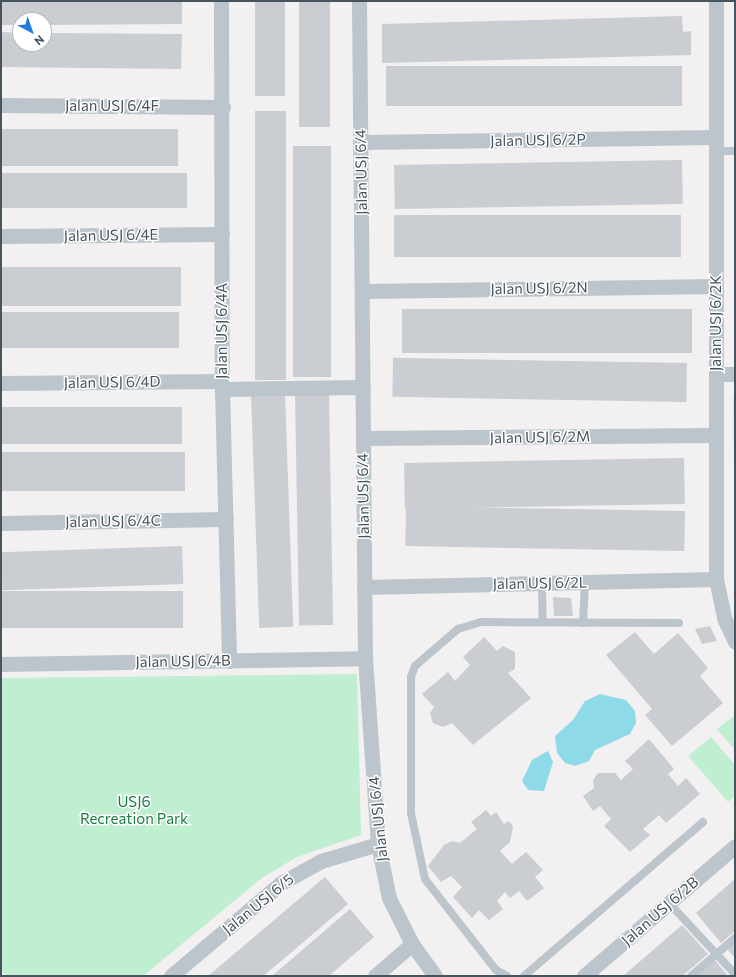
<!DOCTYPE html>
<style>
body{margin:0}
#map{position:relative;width:736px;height:977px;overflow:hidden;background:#f2f0f0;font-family:Commissioner,sans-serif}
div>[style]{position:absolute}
.green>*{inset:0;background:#c0eed0}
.water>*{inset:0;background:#8fdae9}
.building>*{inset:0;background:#cacdd2;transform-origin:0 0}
.service>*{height:8px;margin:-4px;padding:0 4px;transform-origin:4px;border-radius:4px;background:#bcc5cc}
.minor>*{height:15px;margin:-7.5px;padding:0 7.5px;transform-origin:7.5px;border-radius:7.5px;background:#bcc5cc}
span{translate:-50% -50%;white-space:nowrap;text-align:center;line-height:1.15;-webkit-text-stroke:3px #fff;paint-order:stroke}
.street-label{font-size:15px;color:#48545d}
.park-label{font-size:15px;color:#1b7c47}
.frame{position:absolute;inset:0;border:2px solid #48545d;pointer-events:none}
.north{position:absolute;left:12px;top:12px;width:40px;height:40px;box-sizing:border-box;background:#fff;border:1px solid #b6bbbe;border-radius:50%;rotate:139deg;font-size:11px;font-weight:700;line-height:16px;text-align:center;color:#48545d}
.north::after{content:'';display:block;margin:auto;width:14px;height:18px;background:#207bdc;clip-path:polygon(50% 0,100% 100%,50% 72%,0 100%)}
</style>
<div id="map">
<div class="green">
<div style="clip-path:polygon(735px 397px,735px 526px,733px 398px)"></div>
<div style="clip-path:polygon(357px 674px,361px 835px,297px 857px,262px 878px,143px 976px,6px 976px,1px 970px,1px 678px)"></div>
<div style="clip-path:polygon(735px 715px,735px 750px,717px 729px)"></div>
<div style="clip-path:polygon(711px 737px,735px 765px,735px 796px,728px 802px,688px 756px)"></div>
</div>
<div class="water">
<div style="clip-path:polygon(600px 694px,626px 700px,635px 711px,636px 723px,630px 734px,595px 750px,589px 761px,575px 766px,565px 763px,557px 753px,555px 736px,573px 720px,585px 701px)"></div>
<div style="clip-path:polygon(548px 751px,553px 762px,544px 791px,528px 790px,522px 781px,532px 760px)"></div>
</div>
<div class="building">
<div style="clip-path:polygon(1px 1px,182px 1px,182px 24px,44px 25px,44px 20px,20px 20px,20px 25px,1px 25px)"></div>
<div style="left:255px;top:1px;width:30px;height:95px"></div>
<div style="left:299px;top:1px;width:31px;height:126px"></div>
<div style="clip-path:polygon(682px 16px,683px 32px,691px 31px,691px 55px,382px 63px,382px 24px)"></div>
<div style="clip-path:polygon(1px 32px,20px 33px,20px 44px,44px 44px,44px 33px,182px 34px,181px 69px,1px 67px)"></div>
<div style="left:386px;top:66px;width:296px;height:40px"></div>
<div style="left:255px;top:111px;width:31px;height:269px"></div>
<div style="left:178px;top:129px;width:37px;height:177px;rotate:90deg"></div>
<div style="left:293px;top:146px;width:38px;height:231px"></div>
<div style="left:682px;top:160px;width:44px;height:288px;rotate:89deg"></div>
<div style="left:187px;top:173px;width:35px;height:186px;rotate:90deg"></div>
<div style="left:681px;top:215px;width:42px;height:287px;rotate:90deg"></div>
<div style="left:181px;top:267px;width:39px;height:180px;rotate:90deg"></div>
<div style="left:692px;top:309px;width:44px;height:290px;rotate:90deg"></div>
<div style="left:1px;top:312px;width:178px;height:36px"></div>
<div style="left:687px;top:363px;width:39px;height:294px;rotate:91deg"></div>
<div style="left:285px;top:393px;width:234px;height:34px;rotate:88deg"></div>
<div style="left:329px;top:393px;width:232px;height:34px;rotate:89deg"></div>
<div style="left:182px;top:407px;width:37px;height:181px;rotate:90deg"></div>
<div style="left:185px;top:452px;width:39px;height:184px;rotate:90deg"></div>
<div style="left:684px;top:458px;width:46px;height:280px;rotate:89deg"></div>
<div style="left:685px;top:511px;width:40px;height:279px;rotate:91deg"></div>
<div style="left:182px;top:546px;width:38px;height:181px;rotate:88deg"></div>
<div style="left:1px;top:591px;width:182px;height:37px"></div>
<div style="clip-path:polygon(553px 597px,571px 598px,573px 616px,554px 616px)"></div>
<div style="clip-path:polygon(710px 626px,717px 641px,702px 644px,695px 629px)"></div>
<div style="clip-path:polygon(635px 632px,654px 654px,678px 633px,708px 668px,700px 676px,723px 703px,672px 746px,645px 715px,652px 709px,606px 655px)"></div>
<div style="clip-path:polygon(484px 637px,497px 651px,503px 646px,515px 652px,515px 669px,508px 673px,531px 698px,473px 745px,452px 723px,443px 727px,433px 723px,430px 713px,434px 707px,422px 694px,448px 672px,455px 681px,470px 665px,463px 657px)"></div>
<div style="clip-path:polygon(649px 739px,674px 769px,668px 774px,678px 786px,686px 778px,700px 794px,666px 823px,659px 815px,643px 829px,650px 835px,630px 852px,604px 826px,611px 819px,600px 806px,593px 811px,583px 796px,594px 788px,593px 780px,598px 773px,615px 773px,621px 780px,633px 769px,625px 761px)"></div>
<div style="clip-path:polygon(486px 810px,491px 816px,496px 812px,504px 824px,509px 821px,513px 827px,510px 842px,500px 851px,512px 864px,526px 852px,543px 870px,535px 877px,544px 888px,527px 901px,519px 891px,510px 898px,505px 892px,497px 901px,503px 909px,489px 920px,479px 910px,472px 918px,453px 897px,462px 887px,451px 876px,441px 882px,428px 866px,444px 845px,452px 841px,460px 843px,477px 829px,471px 822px)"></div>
<div style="clip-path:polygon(325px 877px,348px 904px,286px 957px,263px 976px,208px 976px)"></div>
<div style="clip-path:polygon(735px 879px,735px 931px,721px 943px,696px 913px)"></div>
<div style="clip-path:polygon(350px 909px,374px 937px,329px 976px,272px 976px)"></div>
<div style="clip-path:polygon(682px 925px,708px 954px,693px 967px,682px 976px,623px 976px)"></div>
<div style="clip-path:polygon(735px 941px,735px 958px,726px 948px)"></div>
<div style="clip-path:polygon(714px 959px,728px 976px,694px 976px)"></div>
</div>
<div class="service">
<div style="left:716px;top:151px;width:19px"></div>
<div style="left:542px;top:583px;width:39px;rotate:89deg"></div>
<div style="left:583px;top:623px;width:41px;rotate:-87.2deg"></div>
<div style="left:669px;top:903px;width:97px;rotate:47.1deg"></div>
<div style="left:507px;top:976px;width:13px;rotate:-151deg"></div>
<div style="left:496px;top:970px;width:115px;rotate:-128deg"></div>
<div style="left:425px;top:879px;width:67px;rotate:-102deg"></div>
<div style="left:411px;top:813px;width:136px;rotate:-90deg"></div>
<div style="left:411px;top:677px;width:12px;rotate:-70deg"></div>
<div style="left:415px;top:666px;width:57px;rotate:-40.7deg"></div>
<div style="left:458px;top:629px;width:24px;rotate:-17deg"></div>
<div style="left:481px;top:622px;width:198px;rotate:0.3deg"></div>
<div style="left:524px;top:976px;width:236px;rotate:-40.7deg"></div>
<div style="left:691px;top:976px;width:58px;rotate:-40.8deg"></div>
</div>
<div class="minor">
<div style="left:221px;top:1px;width:388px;rotate:89.9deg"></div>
<div style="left:222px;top:389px;width:272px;rotate:88.5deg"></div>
<div style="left:359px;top:1px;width:657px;rotate:89.48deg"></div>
<div style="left:365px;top:658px;width:186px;rotate:86deg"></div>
<div style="left:378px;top:844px;width:55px;rotate:78.5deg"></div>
<div style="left:389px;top:898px;width:51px;rotate:63.4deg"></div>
<div style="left:412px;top:944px;width:39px;rotate:54deg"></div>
<div style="left:716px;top:1px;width:578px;rotate:90deg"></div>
<div style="left:716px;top:579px;width:40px;rotate:78deg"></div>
<div style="left:724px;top:618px;width:26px;rotate:65deg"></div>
<div style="left:1px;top:105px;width:222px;rotate:0.5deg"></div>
<div style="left:361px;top:142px;width:355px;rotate:-0.8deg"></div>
<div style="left:1px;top:236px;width:221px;rotate:-0.5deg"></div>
<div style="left:362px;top:291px;width:354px;rotate:-0.8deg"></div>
<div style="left:716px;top:374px;width:19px"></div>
<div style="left:1px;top:383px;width:221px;rotate:-0.5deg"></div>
<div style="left:222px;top:389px;width:141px;rotate:-0.8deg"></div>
<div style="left:363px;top:438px;width:353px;rotate:-0.5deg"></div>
<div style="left:1px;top:523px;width:225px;rotate:-1deg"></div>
<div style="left:364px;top:587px;width:352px;rotate:-1.3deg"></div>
<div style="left:1px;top:664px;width:364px;rotate:-0.9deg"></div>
<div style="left:171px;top:976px;width:144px;rotate:-40.2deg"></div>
<div style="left:281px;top:883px;width:46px;rotate:-28.8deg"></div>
<div style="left:321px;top:861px;width:59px;rotate:-16.6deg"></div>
<div style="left:375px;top:976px;width:49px;rotate:-40.9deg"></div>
<div style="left:584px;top:976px;width:199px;rotate:-40.7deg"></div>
</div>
<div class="street-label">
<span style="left:112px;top:106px">Jalan USJ 6/4F</span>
<span style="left:538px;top:140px;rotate:-1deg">Jalan USJ 6/2P</span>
<span style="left:361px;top:172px;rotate:-91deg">Jalan USJ 6/4</span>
<span style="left:111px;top:235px;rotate:-1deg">Jalan USJ 6/4E</span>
<span style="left:539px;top:288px;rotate:-1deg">Jalan USJ 6/2N</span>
<span style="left:716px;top:323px;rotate:-90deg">Jalan USJ 6/2K</span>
<span style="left:222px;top:331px;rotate:-90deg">Jalan USJ 6/4A</span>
<span style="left:112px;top:382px;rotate:-1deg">Jalan USJ 6/4D</span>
<span style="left:540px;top:437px;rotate:-1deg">Jalan USJ 6/2M</span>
<span style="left:363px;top:496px;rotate:-91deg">Jalan USJ 6/4</span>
<span style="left:113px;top:521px;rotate:-1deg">Jalan USJ 6/4C</span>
<span style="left:540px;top:583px;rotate:-1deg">Jalan USJ 6/2L</span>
<span style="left:183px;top:661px;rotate:-1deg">Jalan USJ 6/4B</span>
<span style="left:378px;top:819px;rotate:-96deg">Jalan USJ 6/4</span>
<span style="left:258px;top:904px;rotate:-39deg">Jalan USJ 6/5</span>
<span style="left:660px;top:911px;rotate:-41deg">Jalan USJ 6/2B</span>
</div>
<div class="park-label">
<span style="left:134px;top:810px">USJ6<br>Recreation Park</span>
</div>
<div class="frame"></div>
<div class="north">N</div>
</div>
